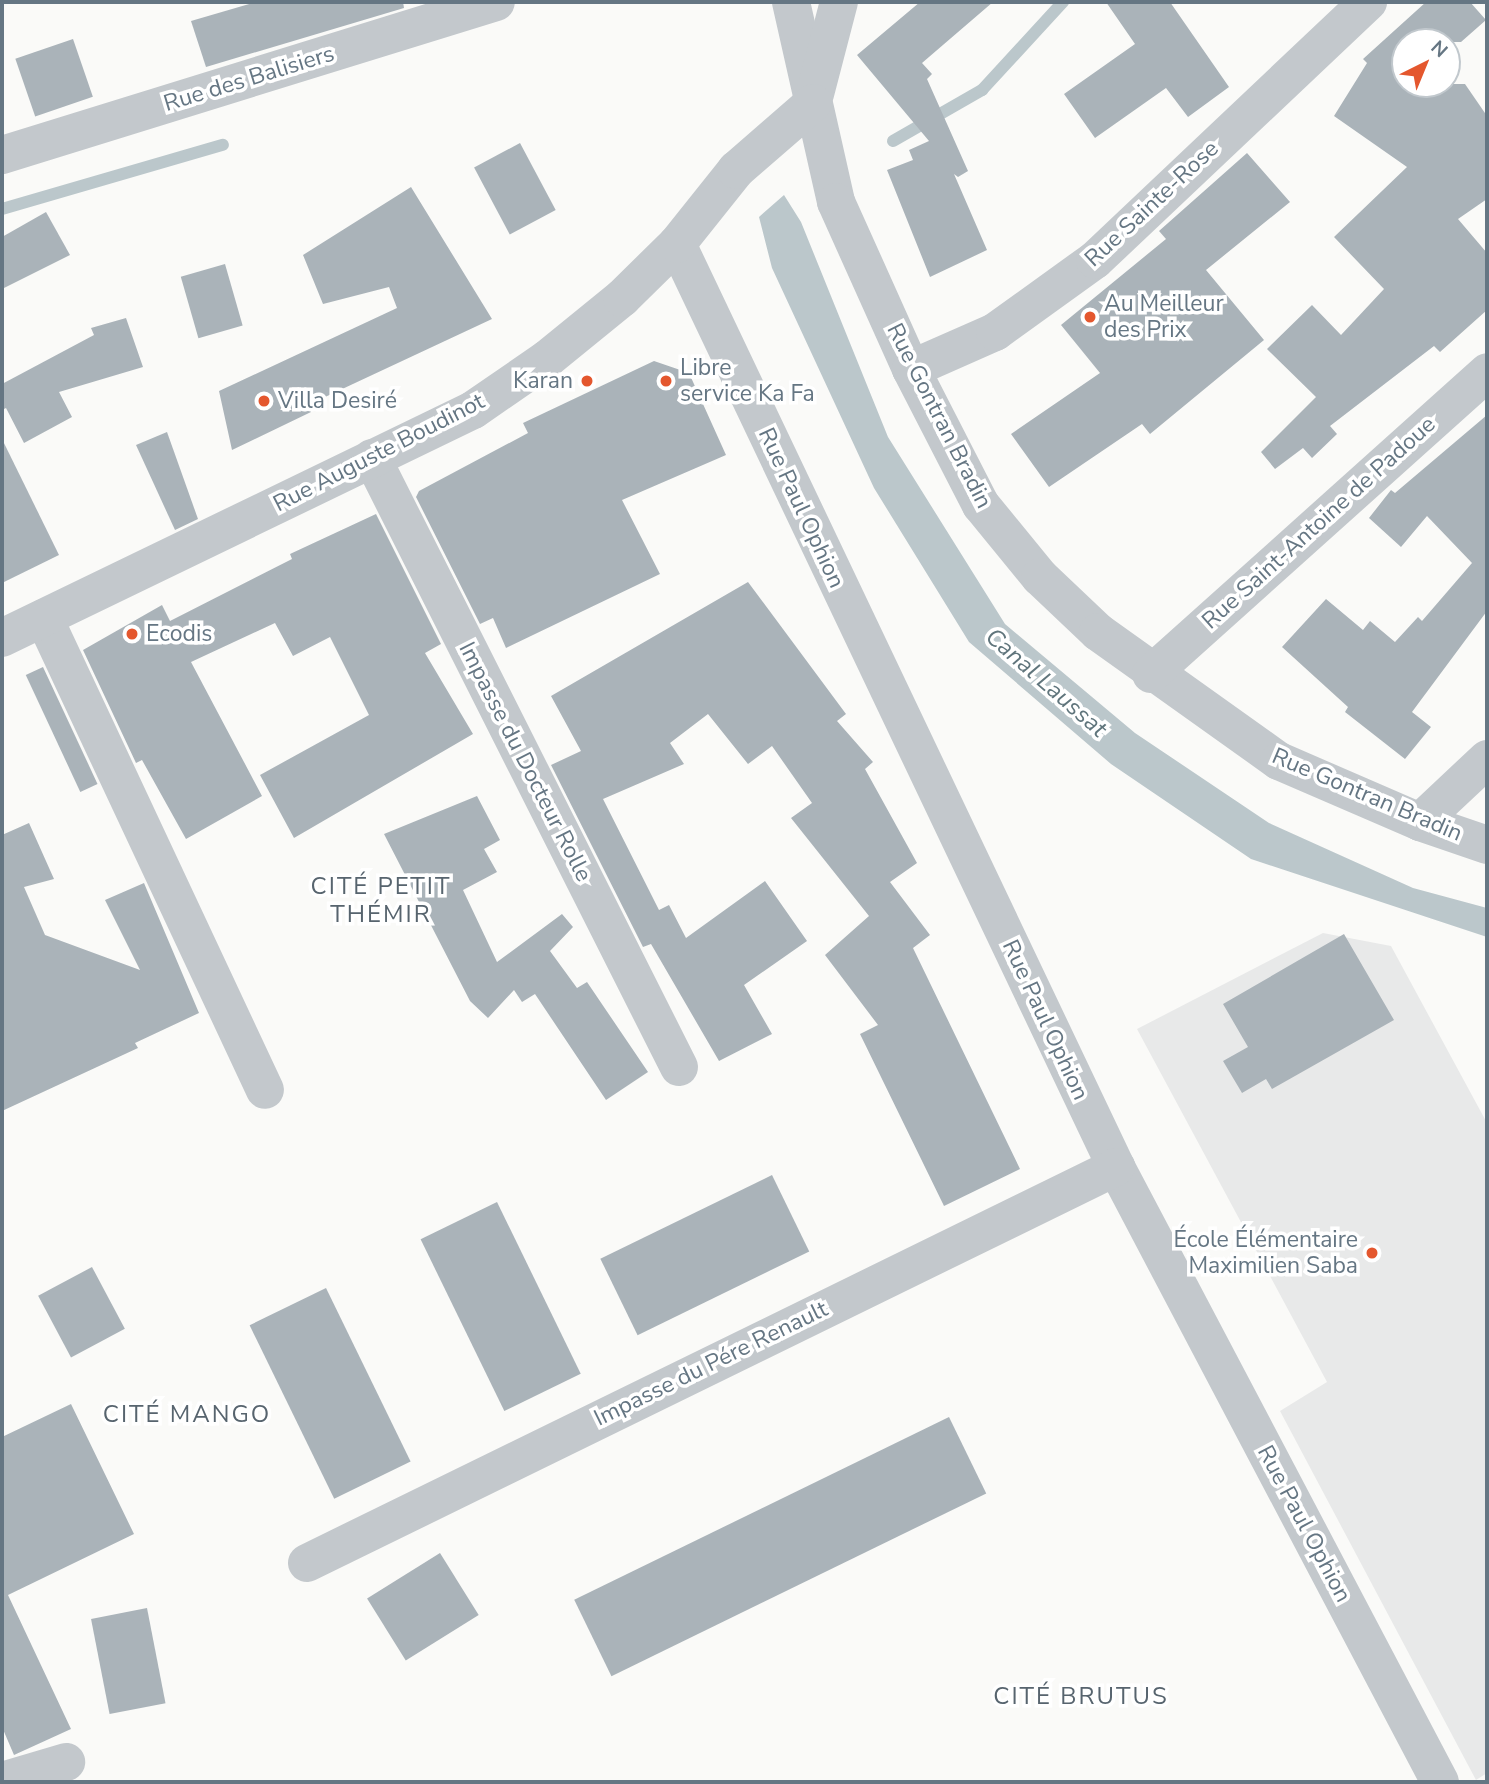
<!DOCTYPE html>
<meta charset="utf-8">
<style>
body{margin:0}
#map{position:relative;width:1489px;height:1784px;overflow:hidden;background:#fafaf8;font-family:"Nunito Sans",sans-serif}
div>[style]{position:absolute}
.built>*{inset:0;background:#e8e9e9}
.water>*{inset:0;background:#bbc7cb}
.stream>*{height:12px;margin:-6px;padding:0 6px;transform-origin:6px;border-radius:6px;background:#bbc7cb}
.building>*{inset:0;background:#aab3b9;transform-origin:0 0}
.minor>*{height:38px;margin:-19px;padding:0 19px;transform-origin:19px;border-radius:19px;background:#c3c8cc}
.dots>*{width:19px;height:19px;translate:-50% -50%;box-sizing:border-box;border:4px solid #fff;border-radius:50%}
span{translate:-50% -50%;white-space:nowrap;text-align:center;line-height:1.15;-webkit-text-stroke:7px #fff;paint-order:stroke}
.street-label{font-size:23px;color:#657683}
.poi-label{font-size:23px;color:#657683}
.left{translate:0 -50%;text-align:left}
.right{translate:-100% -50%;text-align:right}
.water-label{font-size:24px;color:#60757c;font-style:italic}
.neighbourhood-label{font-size:24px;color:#57646e;letter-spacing:2px}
.frame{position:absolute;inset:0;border:4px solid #657683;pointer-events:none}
.north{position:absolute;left:1391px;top:28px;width:70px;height:70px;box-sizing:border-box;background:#fff;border:2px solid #c1c8cd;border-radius:50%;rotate:43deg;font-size:19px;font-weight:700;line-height:28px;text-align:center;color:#657683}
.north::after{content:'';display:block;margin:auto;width:24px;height:32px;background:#e4572e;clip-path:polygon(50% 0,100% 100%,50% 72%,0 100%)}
</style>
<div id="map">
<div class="built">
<div style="clip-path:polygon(1323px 933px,1391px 946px,1487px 1123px,1487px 1773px,1476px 1780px,1280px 1411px,1327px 1382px,1137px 1029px)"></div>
</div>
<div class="water">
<div style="clip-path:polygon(784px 195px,801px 222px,888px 437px,1005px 624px,1135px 733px,1269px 823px,1413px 888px,1487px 908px,1487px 937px,1251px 859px,1111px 764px,969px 642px,874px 488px,772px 268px,759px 217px)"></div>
</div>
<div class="stream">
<div style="left:893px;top:141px;width:103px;rotate:-29.8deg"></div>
<div style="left:982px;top:90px;width:120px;rotate:-47.4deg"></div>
<div style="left:2px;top:209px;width:230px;rotate:-16.2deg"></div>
</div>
<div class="building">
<div style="clip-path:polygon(256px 2px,403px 2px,404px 8px,206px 67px,191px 21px)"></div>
<div style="clip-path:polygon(920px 2px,993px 2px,922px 63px,932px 74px,927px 79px,968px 171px,958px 177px,954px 174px,987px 250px,930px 277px,887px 170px,913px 160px,909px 150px,929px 141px,857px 55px)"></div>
<div style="clip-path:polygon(1106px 2px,1170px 2px,1229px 87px,1188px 117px,1166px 88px,1095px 138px,1064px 94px,1135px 44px)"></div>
<div style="clip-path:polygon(1426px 2px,1470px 2px,1486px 20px,1461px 42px,1405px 42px,1405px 84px,1465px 84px,1487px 116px,1487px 199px,1458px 219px,1487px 253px,1487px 310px,1440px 352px,1434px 346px,1330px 426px,1337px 434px,1312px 458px,1303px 448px,1275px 469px,1261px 452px,1316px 397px,1267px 349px,1312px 305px,1341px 335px,1384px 289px,1334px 237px,1407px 167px,1334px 116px,1367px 63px,1363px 59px)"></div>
<div style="left:73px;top:39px;width:61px;height:61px;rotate:71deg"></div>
<div style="left:520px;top:143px;width:76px;height:52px;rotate:62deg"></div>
<div style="clip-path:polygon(1247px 153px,1290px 202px,1206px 270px,1264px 340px,1150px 434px,1142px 424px,1049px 487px,1011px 434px,1100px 373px,1061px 325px,1166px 239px,1159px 231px)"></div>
<div style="clip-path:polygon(411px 187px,492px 319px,308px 405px,311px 412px,232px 450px,219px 391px,397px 308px,389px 287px,323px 304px,303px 255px)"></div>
<div style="clip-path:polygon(46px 212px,70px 255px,2px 289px,2px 237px)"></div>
<div style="left:225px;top:264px;width:64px;height:46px;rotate:74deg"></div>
<div style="clip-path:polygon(126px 318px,143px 367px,59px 392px,72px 417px,24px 443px,6px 408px,2px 410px,2px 384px,94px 335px,91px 328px)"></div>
<div style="clip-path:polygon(654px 361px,689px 373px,726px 455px,622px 500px,660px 574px,506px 648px,493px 618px,480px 624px,416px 497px,419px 491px,528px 433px,523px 423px)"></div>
<div style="clip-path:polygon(1487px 415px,1487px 611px,1412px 712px,1431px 727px,1405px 759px,1345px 712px,1348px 707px,1282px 647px,1326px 599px,1363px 630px,1370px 621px,1395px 642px,1418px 617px,1422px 621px,1472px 563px,1427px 516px,1401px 547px,1369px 518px,1391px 490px,1395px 493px)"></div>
<div style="clip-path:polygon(167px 432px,198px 519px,175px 530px,136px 445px)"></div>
<div style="clip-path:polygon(2px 439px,59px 555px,2px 583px)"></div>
<div style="clip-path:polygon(376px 514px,441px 644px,425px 653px,473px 734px,294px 838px,260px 775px,369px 715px,330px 637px,293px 656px,275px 623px,191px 662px,262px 796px,186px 839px,142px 760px,136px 763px,83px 650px,162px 605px,170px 621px,292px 559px,290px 554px)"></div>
<div style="clip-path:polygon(748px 582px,846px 714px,837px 721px,873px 762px,865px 769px,917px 863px,890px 882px,930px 935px,913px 948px,1020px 1169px,944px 1206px,860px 1034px,878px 1025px,825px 955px,869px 916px,791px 818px,812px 803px,772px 746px,748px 764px,708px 714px,670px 743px,684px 764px,603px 799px,659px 910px,669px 905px,686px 938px,765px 881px,807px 941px,744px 985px,772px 1034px,719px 1061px,651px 944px,643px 947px,551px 765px,581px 751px,551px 696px)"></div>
<div style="left:43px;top:667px;width:129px;height:19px;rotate:65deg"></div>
<div style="clip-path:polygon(477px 796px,500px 840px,484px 849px,497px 872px,463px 890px,497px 962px,562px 914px,573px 927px,550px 951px,577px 988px,587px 982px,648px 1072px,606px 1100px,535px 994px,522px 1002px,514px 990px,488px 1018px,470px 1001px,384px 834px)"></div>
<div style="clip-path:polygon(29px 823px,54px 879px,24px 887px,45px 935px,140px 970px,105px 900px,144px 883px,199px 1013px,135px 1043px,138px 1048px,2px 1111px,2px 835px)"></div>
<div style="clip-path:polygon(1344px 934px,1394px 1020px,1272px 1089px,1266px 1079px,1242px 1093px,1223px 1061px,1248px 1047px,1223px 1004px)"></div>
<div style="left:772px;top:1175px;width:85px;height:191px;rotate:64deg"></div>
<div style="left:497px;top:1202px;width:191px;height:85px;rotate:64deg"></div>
<div style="left:92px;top:1267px;width:70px;height:61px;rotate:62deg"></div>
<div style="left:326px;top:1288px;width:193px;height:85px;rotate:64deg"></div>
<div style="clip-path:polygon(71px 1404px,134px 1534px,8px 1595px,71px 1729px,14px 1755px,2px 1727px,2px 1437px)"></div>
<div style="left:949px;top:1417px;width:85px;height:417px;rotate:64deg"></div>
<div style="left:440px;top:1553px;width:73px;height:86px;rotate:58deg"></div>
<div style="left:147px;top:1608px;width:97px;height:57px;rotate:79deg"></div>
</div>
<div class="minor">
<div style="left:791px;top:2px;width:205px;rotate:77.3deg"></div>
<div style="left:836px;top:202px;width:183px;rotate:65.8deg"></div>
<div style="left:911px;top:369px;width:153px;rotate:62.8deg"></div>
<div style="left:981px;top:505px;width:93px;rotate:50.7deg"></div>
<div style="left:1040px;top:577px;width:80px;rotate:43.5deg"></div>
<div style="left:1098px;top:632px;width:222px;rotate:35.5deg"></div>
<div style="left:1279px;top:761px;width:154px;rotate:23.4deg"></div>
<div style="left:1420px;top:822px;width:71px;rotate:18.9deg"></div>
<div style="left:815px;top:94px;width:95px;rotate:-75.4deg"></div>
<div style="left:2px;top:155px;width:517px;rotate:-17.21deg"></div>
<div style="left:677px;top:244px;width:1022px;rotate:64.56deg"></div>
<div style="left:1116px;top:1167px;width:695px;rotate:62.22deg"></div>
<div style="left:911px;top:369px;width:92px;rotate:-23.8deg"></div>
<div style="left:995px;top:332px;width:123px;rotate:-35.8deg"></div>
<div style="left:1095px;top:260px;width:376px;rotate:-43.4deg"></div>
<div style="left:372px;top:458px;width:682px;rotate:63.25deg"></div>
<div style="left:44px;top:618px;width:521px;rotate:64.91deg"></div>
<div style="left:2px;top:638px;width:523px;rotate:-25.83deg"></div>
<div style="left:473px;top:410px;width:90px;rotate:-34.6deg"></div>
<div style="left:547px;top:359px;width:97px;rotate:-39.1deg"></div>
<div style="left:622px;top:298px;width:77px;rotate:-44.5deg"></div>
<div style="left:677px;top:244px;width:95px;rotate:-51.4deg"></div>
<div style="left:736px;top:170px;width:102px;rotate:-41deg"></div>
<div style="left:1151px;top:674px;width:452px;rotate:-41.9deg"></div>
<div style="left:1420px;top:822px;width:92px;rotate:-43.2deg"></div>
<div style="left:307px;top:1563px;width:901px;rotate:-26.08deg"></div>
<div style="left:2px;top:1781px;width:67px;rotate:-16.5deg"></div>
</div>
<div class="dots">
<div style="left:1090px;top:317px;background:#e4572e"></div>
<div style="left:587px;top:381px;background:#e4572e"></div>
<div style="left:666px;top:381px;background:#e4572e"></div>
<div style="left:264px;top:401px;background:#e4572e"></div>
<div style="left:132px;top:634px;background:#e4572e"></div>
<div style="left:1372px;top:1253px;background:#e4572e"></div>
</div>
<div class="street-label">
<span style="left:249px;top:79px;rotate:-17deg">Rue des Balisiers</span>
<span style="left:1152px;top:204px;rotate:-43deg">Rue Sainte-Rose</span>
<span style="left:939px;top:416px;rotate:63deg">Rue Gontran Bradin</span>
<span style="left:379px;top:453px;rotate:-27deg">Rue Auguste Boudinot</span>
<span style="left:801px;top:508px;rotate:65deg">Rue Paul Ophion</span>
<span style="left:1319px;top:523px;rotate:-42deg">Rue Saint-Antoine de Padoue</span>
<span style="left:525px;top:762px;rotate:63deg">Impasse du Docteur Rolle</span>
<span style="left:1367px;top:795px;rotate:23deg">Rue Gontran Bradin</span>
<span style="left:1045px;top:1020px;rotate:65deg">Rue Paul Ophion</span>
<span style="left:711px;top:1364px;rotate:-26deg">Impasse du Pére Renault</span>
<span style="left:1304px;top:1524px;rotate:62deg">Rue Paul Ophion</span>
</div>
<div class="poi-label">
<span class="left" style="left:1104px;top:317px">Au Meilleur<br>des Prix</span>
<span class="left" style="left:680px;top:381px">Libre<br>service Ka Fa</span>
<span class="right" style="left:573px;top:381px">Karan</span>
<span class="left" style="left:278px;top:401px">Villa Desiré</span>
<span class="left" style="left:146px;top:634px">Ecodis</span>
<span class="right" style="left:1358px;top:1253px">École Élémentaire<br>Maximilien Saba</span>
</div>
<div class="water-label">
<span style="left:1046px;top:683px;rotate:41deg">Canal Laussat</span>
</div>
<div class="neighbourhood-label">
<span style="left:381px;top:901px">CITÉ PETIT<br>THÉMIR</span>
<span style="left:187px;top:1415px">CITÉ MANGO</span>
<span style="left:1081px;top:1697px">CITÉ BRUTUS</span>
</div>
<div class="frame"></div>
<div class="north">N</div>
</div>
